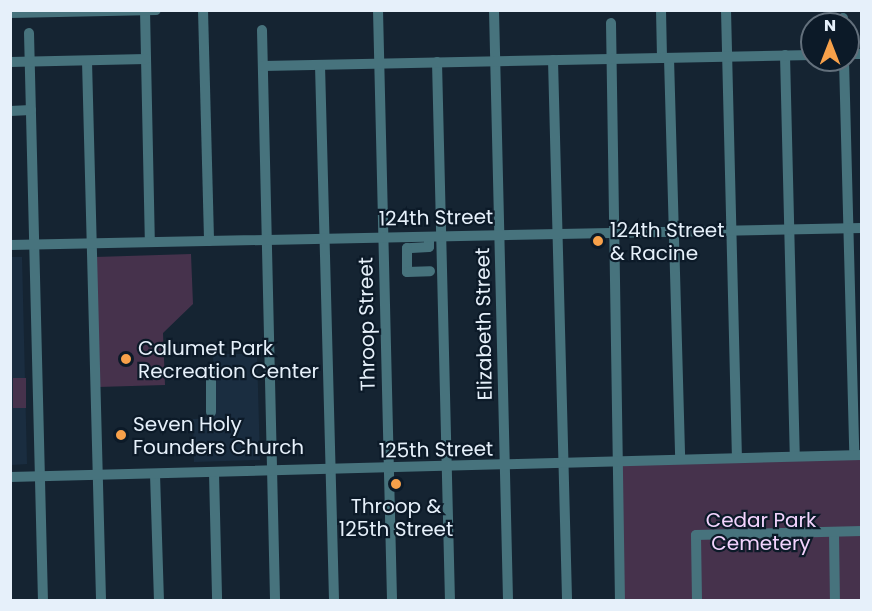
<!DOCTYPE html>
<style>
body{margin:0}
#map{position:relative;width:872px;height:611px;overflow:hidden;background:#152432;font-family:Poppins,sans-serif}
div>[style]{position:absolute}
.built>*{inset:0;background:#1a2d40}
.green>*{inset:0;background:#46324c;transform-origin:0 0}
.minor>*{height:10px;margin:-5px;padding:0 5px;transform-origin:5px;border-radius:5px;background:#47737d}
.dots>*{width:16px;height:16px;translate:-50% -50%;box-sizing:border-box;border:3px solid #0c1a28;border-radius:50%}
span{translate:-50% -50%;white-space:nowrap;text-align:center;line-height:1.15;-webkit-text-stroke:4.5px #0c1a28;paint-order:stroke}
.street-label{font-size:20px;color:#e6f0fa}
.poi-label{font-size:20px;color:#e6f0fa}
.left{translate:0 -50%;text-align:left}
.park-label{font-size:20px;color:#f3d3fd}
.frame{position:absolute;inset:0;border:12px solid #e6f0fa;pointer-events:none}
.north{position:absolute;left:800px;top:12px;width:60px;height:60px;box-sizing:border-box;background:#0c1a28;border:2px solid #63707c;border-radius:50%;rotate:0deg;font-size:16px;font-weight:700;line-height:24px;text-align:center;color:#e6f0fa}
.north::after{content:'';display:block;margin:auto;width:21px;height:27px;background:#f8a14a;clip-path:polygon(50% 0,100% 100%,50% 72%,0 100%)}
</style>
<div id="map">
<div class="built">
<div style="clip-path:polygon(10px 257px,22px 257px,27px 464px,11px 465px)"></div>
<div style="clip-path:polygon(213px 354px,257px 354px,260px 460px,194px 462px,193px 419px,214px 418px)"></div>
</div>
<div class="green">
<div style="clip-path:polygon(191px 254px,193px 304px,163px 333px,165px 385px,98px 387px,95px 257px)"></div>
<div style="left:13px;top:378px;width:13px;height:30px"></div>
<div style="left:861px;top:460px;width:140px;height:240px;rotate:90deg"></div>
</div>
<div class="minor">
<div style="left:145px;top:10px;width:232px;rotate:88.8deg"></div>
<div style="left:203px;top:10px;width:231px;rotate:88.5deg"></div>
<div style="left:378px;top:10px;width:590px;rotate:88.64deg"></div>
<div style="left:494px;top:10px;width:590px;rotate:88.64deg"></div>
<div style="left:661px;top:10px;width:48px;rotate:88.8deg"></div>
<div style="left:726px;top:10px;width:447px;rotate:88.6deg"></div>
<div style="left:10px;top:13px;width:146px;rotate:-1.2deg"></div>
<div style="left:843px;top:18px;width:6px;rotate:90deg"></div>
<div style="left:611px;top:23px;width:577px;rotate:89.11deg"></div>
<div style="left:262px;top:30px;width:570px;rotate:88.69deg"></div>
<div style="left:29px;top:33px;width:567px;rotate:88.59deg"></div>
<div style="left:848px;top:54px;width:14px"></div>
<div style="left:785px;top:55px;width:401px;rotate:88.6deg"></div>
<div style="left:669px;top:58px;width:401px;rotate:88.4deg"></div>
<div style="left:553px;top:60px;width:540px;rotate:88.51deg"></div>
<div style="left:844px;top:60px;width:395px;rotate:88.5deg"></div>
<div style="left:87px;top:61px;width:539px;rotate:88.51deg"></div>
<div style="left:10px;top:62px;width:136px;rotate:-1.3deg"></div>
<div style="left:437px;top:62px;width:538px;rotate:88.62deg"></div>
<div style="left:320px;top:65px;width:535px;rotate:88.5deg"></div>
<div style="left:263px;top:66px;width:549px;rotate:-1.15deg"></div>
<div style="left:10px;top:111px;width:21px;rotate:-3deg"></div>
<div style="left:429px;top:237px;width:10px;rotate:90deg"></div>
<div style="left:429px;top:247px;width:22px;rotate:177deg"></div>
<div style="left:407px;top:248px;width:24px;rotate:90deg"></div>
<div style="left:407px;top:272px;width:23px;rotate:-2deg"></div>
<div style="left:10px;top:245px;width:852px;rotate:-1.14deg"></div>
<div style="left:211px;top:369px;width:43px;rotate:90deg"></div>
<div style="left:214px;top:473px;width:127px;rotate:88.6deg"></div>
<div style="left:155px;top:474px;width:126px;rotate:88.2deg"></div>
<div style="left:10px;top:477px;width:852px;rotate:-1.48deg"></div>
<div style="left:834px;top:532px;width:68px;rotate:89.2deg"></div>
<div style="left:697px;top:600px;width:65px;rotate:-90.9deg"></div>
<div style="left:696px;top:535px;width:166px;rotate:-1.4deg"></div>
</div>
<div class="dots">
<div style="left:598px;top:241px;background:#f8a14a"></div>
<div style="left:126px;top:359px;background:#f8a14a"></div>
<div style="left:121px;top:435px;background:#f8a14a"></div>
<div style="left:396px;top:484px;background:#f8a14a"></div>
</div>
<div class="street-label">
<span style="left:436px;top:218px;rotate:-1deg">124th Street</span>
<span style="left:367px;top:324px;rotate:-91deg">Throop Street</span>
<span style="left:484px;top:324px;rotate:-91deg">Elizabeth Street</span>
<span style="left:436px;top:450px;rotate:-1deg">125th Street</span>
</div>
<div class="poi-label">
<span class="left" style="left:610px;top:242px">124th Street<br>&amp; Racine</span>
<span class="left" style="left:138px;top:360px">Calumet Park<br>Recreation Center</span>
<span class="left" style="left:133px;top:436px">Seven Holy<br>Founders Church</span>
<span style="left:396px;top:518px">Throop &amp;<br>125th Street</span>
</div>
<div class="park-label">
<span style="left:761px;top:532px">Cedar Park<br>Cemetery</span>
</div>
<div class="frame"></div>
<div class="north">N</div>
</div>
